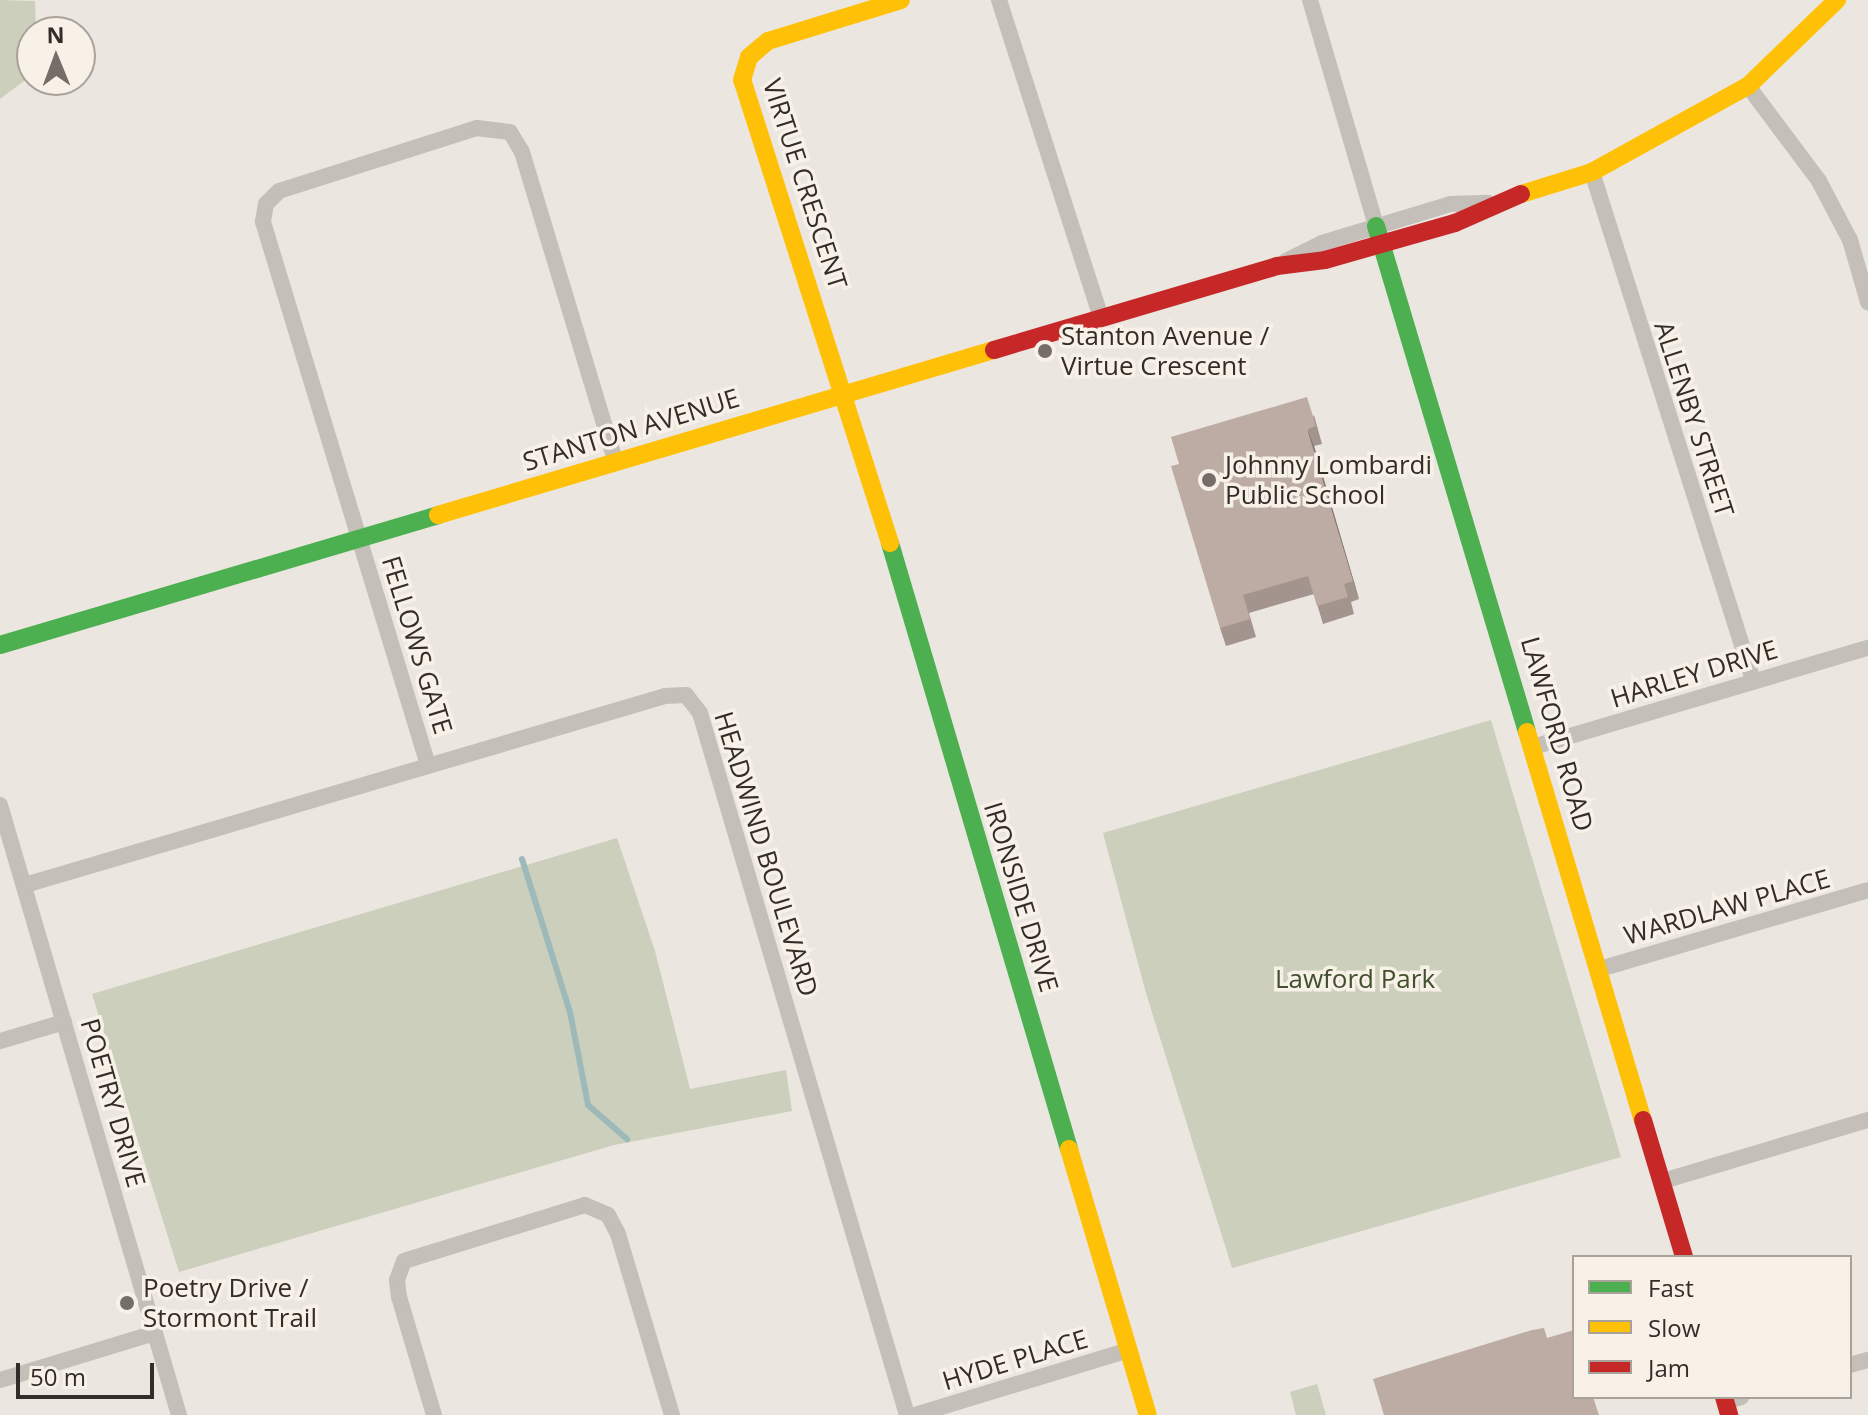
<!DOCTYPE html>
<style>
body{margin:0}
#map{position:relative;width:1868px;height:1415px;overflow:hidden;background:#ebe6e0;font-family:"Open Sans",sans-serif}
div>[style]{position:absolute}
.green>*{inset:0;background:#cbcfbb}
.stream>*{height:6px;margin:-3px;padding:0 3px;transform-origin:3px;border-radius:3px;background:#9eb9ba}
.street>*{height:16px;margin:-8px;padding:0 8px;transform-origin:8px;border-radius:8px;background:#c4bfb9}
.fast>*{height:18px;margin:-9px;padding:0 9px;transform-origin:9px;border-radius:9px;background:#4caf50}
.slow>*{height:18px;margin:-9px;padding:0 9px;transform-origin:9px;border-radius:9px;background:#ffc107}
.jam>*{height:18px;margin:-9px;padding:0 9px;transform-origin:9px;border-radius:9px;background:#c62828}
.wall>*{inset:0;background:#a3948d}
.shaded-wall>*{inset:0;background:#847873}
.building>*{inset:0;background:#bdaca4}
.dots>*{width:22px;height:22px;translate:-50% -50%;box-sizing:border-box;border:4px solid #f7f1e8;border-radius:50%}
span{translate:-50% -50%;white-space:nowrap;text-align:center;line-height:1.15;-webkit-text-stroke:7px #f7f1e8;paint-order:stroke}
.street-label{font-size:26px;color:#342c28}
.poi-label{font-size:26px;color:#342c28}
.left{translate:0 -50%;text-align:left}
.park-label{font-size:26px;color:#42502e}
.legend{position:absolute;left:1572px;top:1255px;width:280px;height:144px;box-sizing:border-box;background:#f7f1e8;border:2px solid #a9a29b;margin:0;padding:10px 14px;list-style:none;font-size:24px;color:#342c28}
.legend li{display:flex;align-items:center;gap:16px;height:40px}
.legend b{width:40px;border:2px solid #a9a29b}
.north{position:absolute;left:16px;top:16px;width:80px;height:80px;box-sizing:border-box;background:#f7f1e8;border:2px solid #a9a29b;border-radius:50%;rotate:359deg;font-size:22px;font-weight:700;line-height:32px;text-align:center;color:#342c28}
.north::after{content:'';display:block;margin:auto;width:28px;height:36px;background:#746d68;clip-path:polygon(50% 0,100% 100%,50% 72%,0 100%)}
.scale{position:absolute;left:16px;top:1363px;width:138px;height:36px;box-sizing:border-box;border:4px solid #342c28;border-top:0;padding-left:10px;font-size:24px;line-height:28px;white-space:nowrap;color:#342c28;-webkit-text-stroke:6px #f7f1e8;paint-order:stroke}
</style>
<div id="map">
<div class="green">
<div style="clip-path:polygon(0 0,35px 1px,36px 32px,32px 75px,0 99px)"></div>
<div style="clip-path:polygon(1491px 720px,1621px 1157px,1232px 1268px,1146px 993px,1103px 833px)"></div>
<div style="clip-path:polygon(617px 838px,655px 951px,690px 1089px,786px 1070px,792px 1111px,614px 1145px,179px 1272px,92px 994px)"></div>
<div style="clip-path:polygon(1317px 1384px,1326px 1415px,1296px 1415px,1290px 1392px)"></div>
</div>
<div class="stream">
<div style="left:522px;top:859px;width:160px;rotate:72.6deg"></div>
<div style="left:570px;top:1012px;width:95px;rotate:79deg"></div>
<div style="left:588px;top:1105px;width:52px;rotate:41.1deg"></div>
</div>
<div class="street">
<div style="left:999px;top:0;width:333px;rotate:72.2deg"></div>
<div style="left:1310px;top:0;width:235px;rotate:73.7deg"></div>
<div style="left:1748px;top:86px;width:119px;rotate:53.2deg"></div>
<div style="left:1819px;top:181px;width:67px;rotate:62.3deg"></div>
<div style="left:1850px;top:240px;width:65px;rotate:73.8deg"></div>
<div style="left:1592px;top:172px;width:533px;rotate:72.42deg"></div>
<div style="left:1286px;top:261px;width:40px;rotate:-26.6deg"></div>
<div style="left:1322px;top:243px;width:134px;rotate:-16.9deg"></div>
<div style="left:1450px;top:204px;width:38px;rotate:-2deg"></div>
<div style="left:1533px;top:747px;width:349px;rotate:-16.5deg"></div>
<div style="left:428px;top:765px;width:568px;rotate:-106.9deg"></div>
<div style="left:263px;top:222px;width:18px;rotate:-81deg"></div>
<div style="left:266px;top:204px;width:18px;rotate:-45deg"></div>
<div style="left:279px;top:191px;width:208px;rotate:-17.7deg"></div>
<div style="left:477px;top:128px;width:33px;rotate:7deg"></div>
<div style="left:510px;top:132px;width:23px;rotate:59deg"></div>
<div style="left:522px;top:152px;width:323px;rotate:73.2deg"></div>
<div style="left:0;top:805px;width:636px;rotate:73.65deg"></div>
<div style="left:25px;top:885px;width:667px;rotate:-16.45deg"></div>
<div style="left:665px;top:696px;width:21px;rotate:-3deg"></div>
<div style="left:686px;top:695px;width:23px;rotate:52deg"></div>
<div style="left:700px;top:713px;width:732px;rotate:73.57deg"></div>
<div style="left:1600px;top:969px;width:279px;rotate:-16.4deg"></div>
<div style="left:0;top:1041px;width:67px;rotate:-16.5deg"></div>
<div style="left:1663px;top:1181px;width:214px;rotate:-16.6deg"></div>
<div style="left:1850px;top:1365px;width:19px;rotate:-16deg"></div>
<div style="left:0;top:1380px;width:162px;rotate:-16.9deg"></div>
<div style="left:1725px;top:1402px;width:17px;rotate:-17deg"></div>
<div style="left:434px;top:1415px;width:123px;rotate:-106.5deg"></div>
<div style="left:399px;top:1297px;width:17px;rotate:-97deg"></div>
<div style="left:397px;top:1280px;width:20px;rotate:-70deg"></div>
<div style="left:404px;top:1261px;width:189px;rotate:-17.2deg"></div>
<div style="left:585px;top:1205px;width:25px;rotate:23deg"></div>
<div style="left:608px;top:1215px;width:21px;rotate:62deg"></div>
<div style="left:618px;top:1234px;width:189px;rotate:73.4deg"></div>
<div style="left:915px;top:1415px;width:224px;rotate:-16.9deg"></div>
</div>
<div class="fast">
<div style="left:1376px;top:226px;width:528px;rotate:73.38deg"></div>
<div style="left:890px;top:543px;width:632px;rotate:73.54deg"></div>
<div style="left:0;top:645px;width:457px;rotate:-16.5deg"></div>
</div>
<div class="slow">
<div style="left:1521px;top:194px;width:74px;rotate:-17.2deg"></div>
<div style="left:1592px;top:172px;width:178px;rotate:-28.9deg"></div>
<div style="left:1748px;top:86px;width:124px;rotate:-44deg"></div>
<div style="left:438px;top:515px;width:580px;rotate:-16.53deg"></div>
<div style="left:890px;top:543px;width:486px;rotate:-107.7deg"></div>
<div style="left:742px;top:80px;width:24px;rotate:-73deg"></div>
<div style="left:749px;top:57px;width:25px;rotate:-40deg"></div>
<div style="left:768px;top:41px;width:139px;rotate:-17.1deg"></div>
<div style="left:1527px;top:732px;width:405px;rotate:73.4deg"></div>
<div style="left:1069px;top:1149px;width:277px;rotate:73.5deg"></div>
</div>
<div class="jam">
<div style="left:994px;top:350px;width:295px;rotate:-16.5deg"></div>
<div style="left:1277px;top:266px;width:48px;rotate:-7.1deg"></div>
<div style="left:1325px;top:260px;width:135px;rotate:-15.9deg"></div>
<div style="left:1455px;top:223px;width:72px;rotate:-23.7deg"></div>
<div style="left:1643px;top:1120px;width:143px;rotate:73.3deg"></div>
<div style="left:1724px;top:1397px;width:19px;rotate:74deg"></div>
</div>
<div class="wall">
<div style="clip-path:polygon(1314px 415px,1322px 444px,1314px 446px,1359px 599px,1351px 602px,1354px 614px,1323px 624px,1314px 594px,1249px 613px,1256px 637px,1226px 646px,1220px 628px)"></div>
</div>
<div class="shaded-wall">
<div style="clip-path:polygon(1307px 429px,1314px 446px,1359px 599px,1353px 581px)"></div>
</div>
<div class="building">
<div style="clip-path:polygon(1307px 397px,1316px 426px,1307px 429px,1353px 581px,1344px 584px,1348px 597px,1317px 606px,1308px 576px,1243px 595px,1250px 619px,1220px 628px,1171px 466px,1179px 464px,1171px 437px)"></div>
<div style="clip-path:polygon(1544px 1328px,1547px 1338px,1574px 1330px,1574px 1397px,1593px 1397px,1599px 1415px,1384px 1415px,1373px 1379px,1532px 1330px)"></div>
</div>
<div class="dots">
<div style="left:1045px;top:351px;background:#746d68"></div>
<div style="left:1209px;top:480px;background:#746d68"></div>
<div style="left:127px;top:1303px;background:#746d68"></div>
</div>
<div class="street-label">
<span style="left:805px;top:184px;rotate:72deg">VIRTUE CRESCENT</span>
<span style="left:1694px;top:419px;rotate:72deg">ALLENBY STREET</span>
<span style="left:631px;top:430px;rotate:-17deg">STANTON AVENUE</span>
<span style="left:417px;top:645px;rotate:73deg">FELLOWS GATE</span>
<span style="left:1694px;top:674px;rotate:-17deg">HARLEY DRIVE</span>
<span style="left:1557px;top:734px;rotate:74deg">LAWFORD ROAD</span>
<span style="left:766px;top:854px;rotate:73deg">HEADWIND BOULEVARD</span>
<span style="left:1021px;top:897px;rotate:73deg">IRONSIDE DRIVE</span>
<span style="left:1727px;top:907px;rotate:-16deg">WARDLAW PLACE</span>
<span style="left:113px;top:1103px;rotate:74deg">POETRY DRIVE</span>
<span style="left:1015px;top:1360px;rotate:-17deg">HYDE PLACE</span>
</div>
<div class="poi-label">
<span class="left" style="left:1061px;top:351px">Stanton Avenue /<br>Virtue Crescent</span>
<span class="left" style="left:1225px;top:480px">Johnny Lombardi<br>Public School</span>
<span class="left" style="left:143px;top:1303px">Poetry Drive /<br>Stormont Trail</span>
</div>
<div class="park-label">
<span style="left:1355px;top:979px">Lawford Park</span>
</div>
<ul class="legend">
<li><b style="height:10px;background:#4caf50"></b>Fast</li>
<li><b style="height:10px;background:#ffc107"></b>Slow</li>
<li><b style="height:10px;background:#c62828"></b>Jam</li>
</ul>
<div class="north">N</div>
<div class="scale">50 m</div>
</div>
